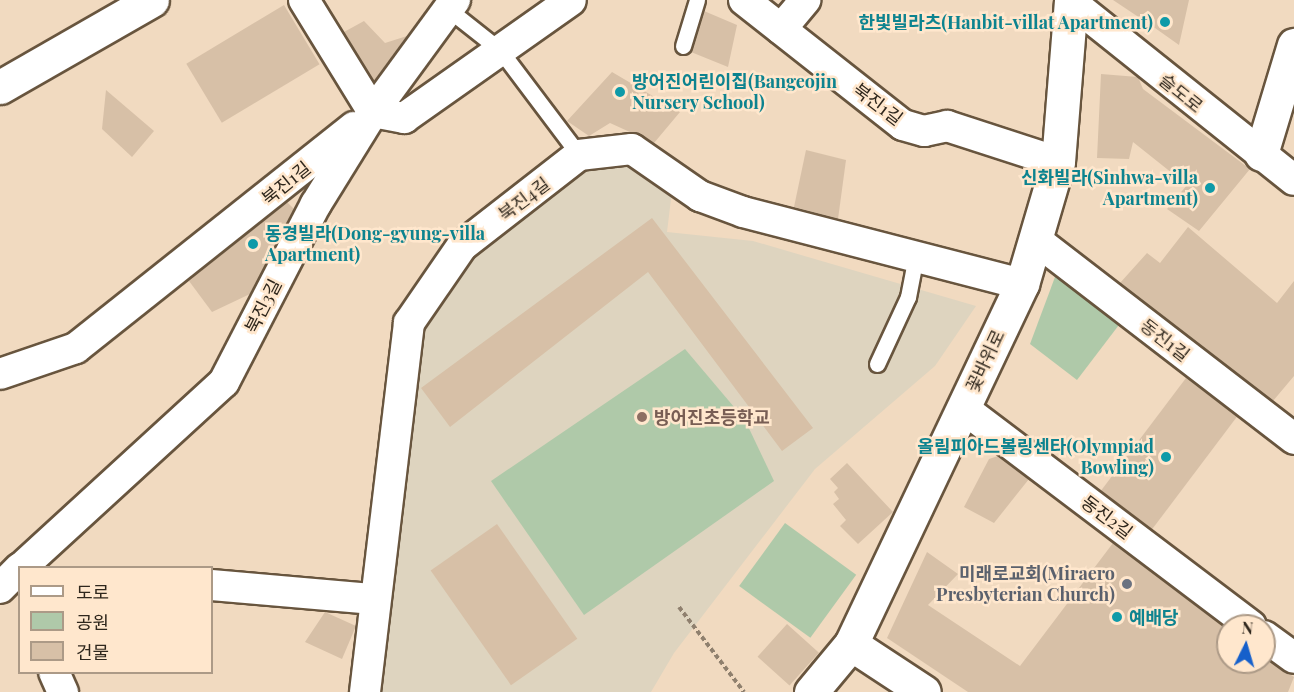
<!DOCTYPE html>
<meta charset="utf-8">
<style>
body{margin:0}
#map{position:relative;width:1294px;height:692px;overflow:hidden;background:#f1dac0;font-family:"Playfair Display","Noto Sans KR",serif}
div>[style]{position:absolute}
.education>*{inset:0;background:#ded4bf}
.green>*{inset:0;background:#afc9a9;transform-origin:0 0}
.building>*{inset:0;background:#d7c0a7;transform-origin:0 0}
.path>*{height:4px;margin-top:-2px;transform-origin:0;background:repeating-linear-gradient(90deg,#8f806e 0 4.5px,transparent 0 7.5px)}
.roads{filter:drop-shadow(2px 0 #68553e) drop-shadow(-2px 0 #68553e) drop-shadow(0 2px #68553e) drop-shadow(0 -2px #68553e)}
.service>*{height:15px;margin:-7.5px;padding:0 7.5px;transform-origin:7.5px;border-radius:7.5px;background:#fff}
.minor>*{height:30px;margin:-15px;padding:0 15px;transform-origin:15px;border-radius:15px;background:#fff}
.tertiary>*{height:33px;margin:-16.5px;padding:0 16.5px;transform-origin:16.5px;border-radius:16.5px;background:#fff}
.secondary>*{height:33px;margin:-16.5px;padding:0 16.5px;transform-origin:16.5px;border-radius:16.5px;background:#fff}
.dots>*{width:16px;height:16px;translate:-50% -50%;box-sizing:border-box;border:3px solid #ffe7cd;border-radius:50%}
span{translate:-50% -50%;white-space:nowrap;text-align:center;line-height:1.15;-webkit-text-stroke:5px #ffe7cd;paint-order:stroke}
.culture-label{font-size:18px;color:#0d838f;font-weight:700}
.right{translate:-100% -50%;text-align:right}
.left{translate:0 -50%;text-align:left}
.street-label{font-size:18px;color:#2f271d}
.education-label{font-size:18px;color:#785e54;font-weight:700}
.worship-label{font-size:18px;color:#5b616d;font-weight:700}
.legend{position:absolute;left:18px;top:566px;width:195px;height:108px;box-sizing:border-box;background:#ffe7cd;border:2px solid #ac9a87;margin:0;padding:8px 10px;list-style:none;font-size:18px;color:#2f271d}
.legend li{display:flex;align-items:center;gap:12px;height:30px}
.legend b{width:30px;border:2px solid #ac9a87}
.north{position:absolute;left:1216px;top:614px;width:60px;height:60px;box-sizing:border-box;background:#ffe7cd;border:2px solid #ac9a87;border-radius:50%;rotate:5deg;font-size:16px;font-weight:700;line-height:24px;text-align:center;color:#2f271d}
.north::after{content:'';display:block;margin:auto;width:21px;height:27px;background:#1660cb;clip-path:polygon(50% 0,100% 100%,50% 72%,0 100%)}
</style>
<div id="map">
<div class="education">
<div style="clip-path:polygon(625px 153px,672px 191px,667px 232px,753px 241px,976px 306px,935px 366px,815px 469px,674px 653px,651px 692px,379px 692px,420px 325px,482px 242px,604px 158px)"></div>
</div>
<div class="green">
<div style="clip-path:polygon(1058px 269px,1125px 317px,1077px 380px,1030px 344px)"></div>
<div style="clip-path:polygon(685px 349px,745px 420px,774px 481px,584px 615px,491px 481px)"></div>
<div style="left:785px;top:523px;width:88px;height:78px;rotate:36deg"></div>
</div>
<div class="building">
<div style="clip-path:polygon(1113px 0,1189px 0,1179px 45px,1155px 28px)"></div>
<div style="left:284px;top:5px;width:69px;height:114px;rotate:59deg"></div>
<div style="clip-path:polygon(704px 11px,737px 25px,728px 67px,691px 52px)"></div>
<div style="clip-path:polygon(364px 21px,385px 43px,407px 36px,374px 81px,344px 32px)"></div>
<div style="clip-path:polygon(612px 72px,680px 112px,654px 143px,610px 123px,589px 136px,567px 121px)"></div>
<div style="clip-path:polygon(1101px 74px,1138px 77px,1143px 89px,1250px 169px,1199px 231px,1167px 209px,1187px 185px,1133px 142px,1129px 159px,1097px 158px)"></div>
<div style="clip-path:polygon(106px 90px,154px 131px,132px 157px,102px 129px)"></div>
<div style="clip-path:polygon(806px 150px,846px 160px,838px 219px,794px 207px)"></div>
<div style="clip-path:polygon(287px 202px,294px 209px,250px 294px,212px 312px,189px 281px)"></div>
<div style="clip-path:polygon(652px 218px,813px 428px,782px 451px,648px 272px,450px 427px,421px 388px)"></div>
<div style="clip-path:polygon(1188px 227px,1277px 303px,1294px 281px,1294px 376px,1273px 401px,1120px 283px,1147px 253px,1160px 263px)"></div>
<div style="left:1186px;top:378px;width:64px;height:141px;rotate:37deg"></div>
<div style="clip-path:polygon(998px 456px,1029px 479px,994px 523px,964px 507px,989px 459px)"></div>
<div style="clip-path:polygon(847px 463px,893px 512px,858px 544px,840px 526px,846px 520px,833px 504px,839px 499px,834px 492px,838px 488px,830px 479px)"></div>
<div style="left:497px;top:524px;width:140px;height:81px;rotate:55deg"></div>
<div style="clip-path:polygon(1113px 543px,1228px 630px,1228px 662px,1264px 662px,1264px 657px,1294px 677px,1288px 692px,968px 692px,887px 638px,927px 552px,958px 574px,928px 605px,1020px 666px)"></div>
<div style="clip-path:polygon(325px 612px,356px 626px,342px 659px,305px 642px)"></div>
<div style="left:787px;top:624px;width:43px;height:44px;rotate:42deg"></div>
</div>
<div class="path">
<div style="left:679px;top:607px;width:107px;rotate:52.6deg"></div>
</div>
<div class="roads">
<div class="service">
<div style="left:448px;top:9px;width:66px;rotate:38.3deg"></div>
<div style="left:500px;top:50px;width:131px;rotate:53deg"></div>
<div style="left:683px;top:46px;width:48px;rotate:-73.1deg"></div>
<div style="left:877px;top:364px;width:74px;rotate:-65.2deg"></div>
<div style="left:908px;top:297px;width:42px;rotate:-79deg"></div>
</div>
<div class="minor">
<div style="left:304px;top:0;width:132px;rotate:58.4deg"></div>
<div style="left:744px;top:0;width:202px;rotate:38.2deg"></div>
<div style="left:903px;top:125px;width:22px;rotate:16deg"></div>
<div style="left:924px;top:131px;width:24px;rotate:-12deg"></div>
<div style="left:947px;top:126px;width:117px;rotate:18deg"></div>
<div style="left:1071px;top:2px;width:285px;rotate:38.6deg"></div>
<div style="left:781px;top:29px;width:38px;rotate:-50deg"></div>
<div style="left:373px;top:112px;width:32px;rotate:11deg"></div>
<div style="left:404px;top:118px;width:204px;rotate:-35.2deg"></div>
<div style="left:1036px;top:240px;width:326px;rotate:37.6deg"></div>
<div style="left:0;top:374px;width:80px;rotate:-18.9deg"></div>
<div style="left:76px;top:348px;width:355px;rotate:-38.5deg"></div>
<div style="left:963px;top:408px;width:361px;rotate:37.1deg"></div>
<div style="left:21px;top:568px;width:275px;rotate:-42.5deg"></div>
<div style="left:224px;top:382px;width:200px;rotate:-62.7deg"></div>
<div style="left:316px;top:204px;width:108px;rotate:-58.2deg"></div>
<div style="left:373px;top:112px;width:139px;rotate:-53.8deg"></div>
<div style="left:212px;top:585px;width:162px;rotate:5deg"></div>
<div style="left:0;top:588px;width:28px;rotate:-45deg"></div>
<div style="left:1264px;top:636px;width:37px;rotate:36deg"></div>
<div style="left:54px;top:672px;width:22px;rotate:66deg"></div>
<div style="left:365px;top:692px;width:372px;rotate:-83.2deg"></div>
<div style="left:409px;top:323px;width:93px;rotate:-55.5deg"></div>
<div style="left:462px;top:246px;width:148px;rotate:-37.9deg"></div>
<div style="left:579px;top:155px;width:53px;rotate:-6.5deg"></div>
<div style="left:632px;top:149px;width:83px;rotate:34.7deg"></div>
<div style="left:700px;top:196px;width:46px;rotate:20.4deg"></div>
<div style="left:743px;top:212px;width:288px;rotate:14.5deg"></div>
</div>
<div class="tertiary">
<div style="left:1261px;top:154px;width:114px;rotate:-73.2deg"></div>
<div style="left:851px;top:644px;width:87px;rotate:33.3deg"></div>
<div style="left:811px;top:692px;width:62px;rotate:-50.2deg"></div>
<div style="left:851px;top:644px;width:399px;rotate:-64.6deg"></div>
<div style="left:1022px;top:284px;width:127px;rotate:-73.6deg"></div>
<div style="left:1058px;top:162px;width:163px;rotate:-85.4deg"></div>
</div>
<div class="secondary">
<div style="left:0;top:87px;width:175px;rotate:-29.8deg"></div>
</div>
</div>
<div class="dots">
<div style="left:1165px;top:22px;background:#0f9aa8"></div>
<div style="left:620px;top:92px;background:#0f9aa8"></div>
<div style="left:1210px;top:188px;background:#0f9aa8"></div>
<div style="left:253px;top:244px;background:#0f9aa8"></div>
<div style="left:642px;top:417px;background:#8d6e63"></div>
<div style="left:1166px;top:457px;background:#0f9aa8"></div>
<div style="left:1127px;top:584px;background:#6b7280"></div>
<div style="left:1117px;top:617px;background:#0f9aa8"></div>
</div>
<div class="culture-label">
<span class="right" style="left:1153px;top:22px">한빛빌라츠(Hanbit-villat Apartment)</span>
<span class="left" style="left:632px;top:92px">방어진어린이집(Bangeojin<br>Nursery School)</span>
<span class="right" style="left:1198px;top:188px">신화빌라(Sinhwa-villa<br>Apartment)</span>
<span class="left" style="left:265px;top:244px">동경빌라(Dong-gyung-villa<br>Apartment)</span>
<span class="right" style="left:1154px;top:457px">올림피아드볼링센타(Olympiad<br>Bowling)</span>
<span class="left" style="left:1129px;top:617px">예배당</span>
</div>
<div class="street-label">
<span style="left:1181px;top:93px;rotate:39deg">슬도로</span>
<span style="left:878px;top:104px;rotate:37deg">북진1길</span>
<span style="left:286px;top:183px;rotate:-39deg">북진1길</span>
<span style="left:524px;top:199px;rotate:-37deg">북진4길</span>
<span style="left:263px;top:306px;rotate:-63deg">북진3길</span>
<span style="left:1165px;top:340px;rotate:38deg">동진1길</span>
<span style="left:985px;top:361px;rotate:-65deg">꽃바위로</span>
<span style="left:1107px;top:517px;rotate:37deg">동진2길</span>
</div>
<div class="education-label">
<span class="left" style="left:654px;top:417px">방어진초등학교</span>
</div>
<div class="worship-label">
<span class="right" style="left:1115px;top:584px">미래로교회(Miraero<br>Presbyterian Church)</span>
</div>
<ul class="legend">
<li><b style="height:8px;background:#fff"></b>도로</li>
<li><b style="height:16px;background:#afc9a9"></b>공원</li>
<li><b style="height:16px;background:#d7c0a7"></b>건물</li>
</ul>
<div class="north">N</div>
</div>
